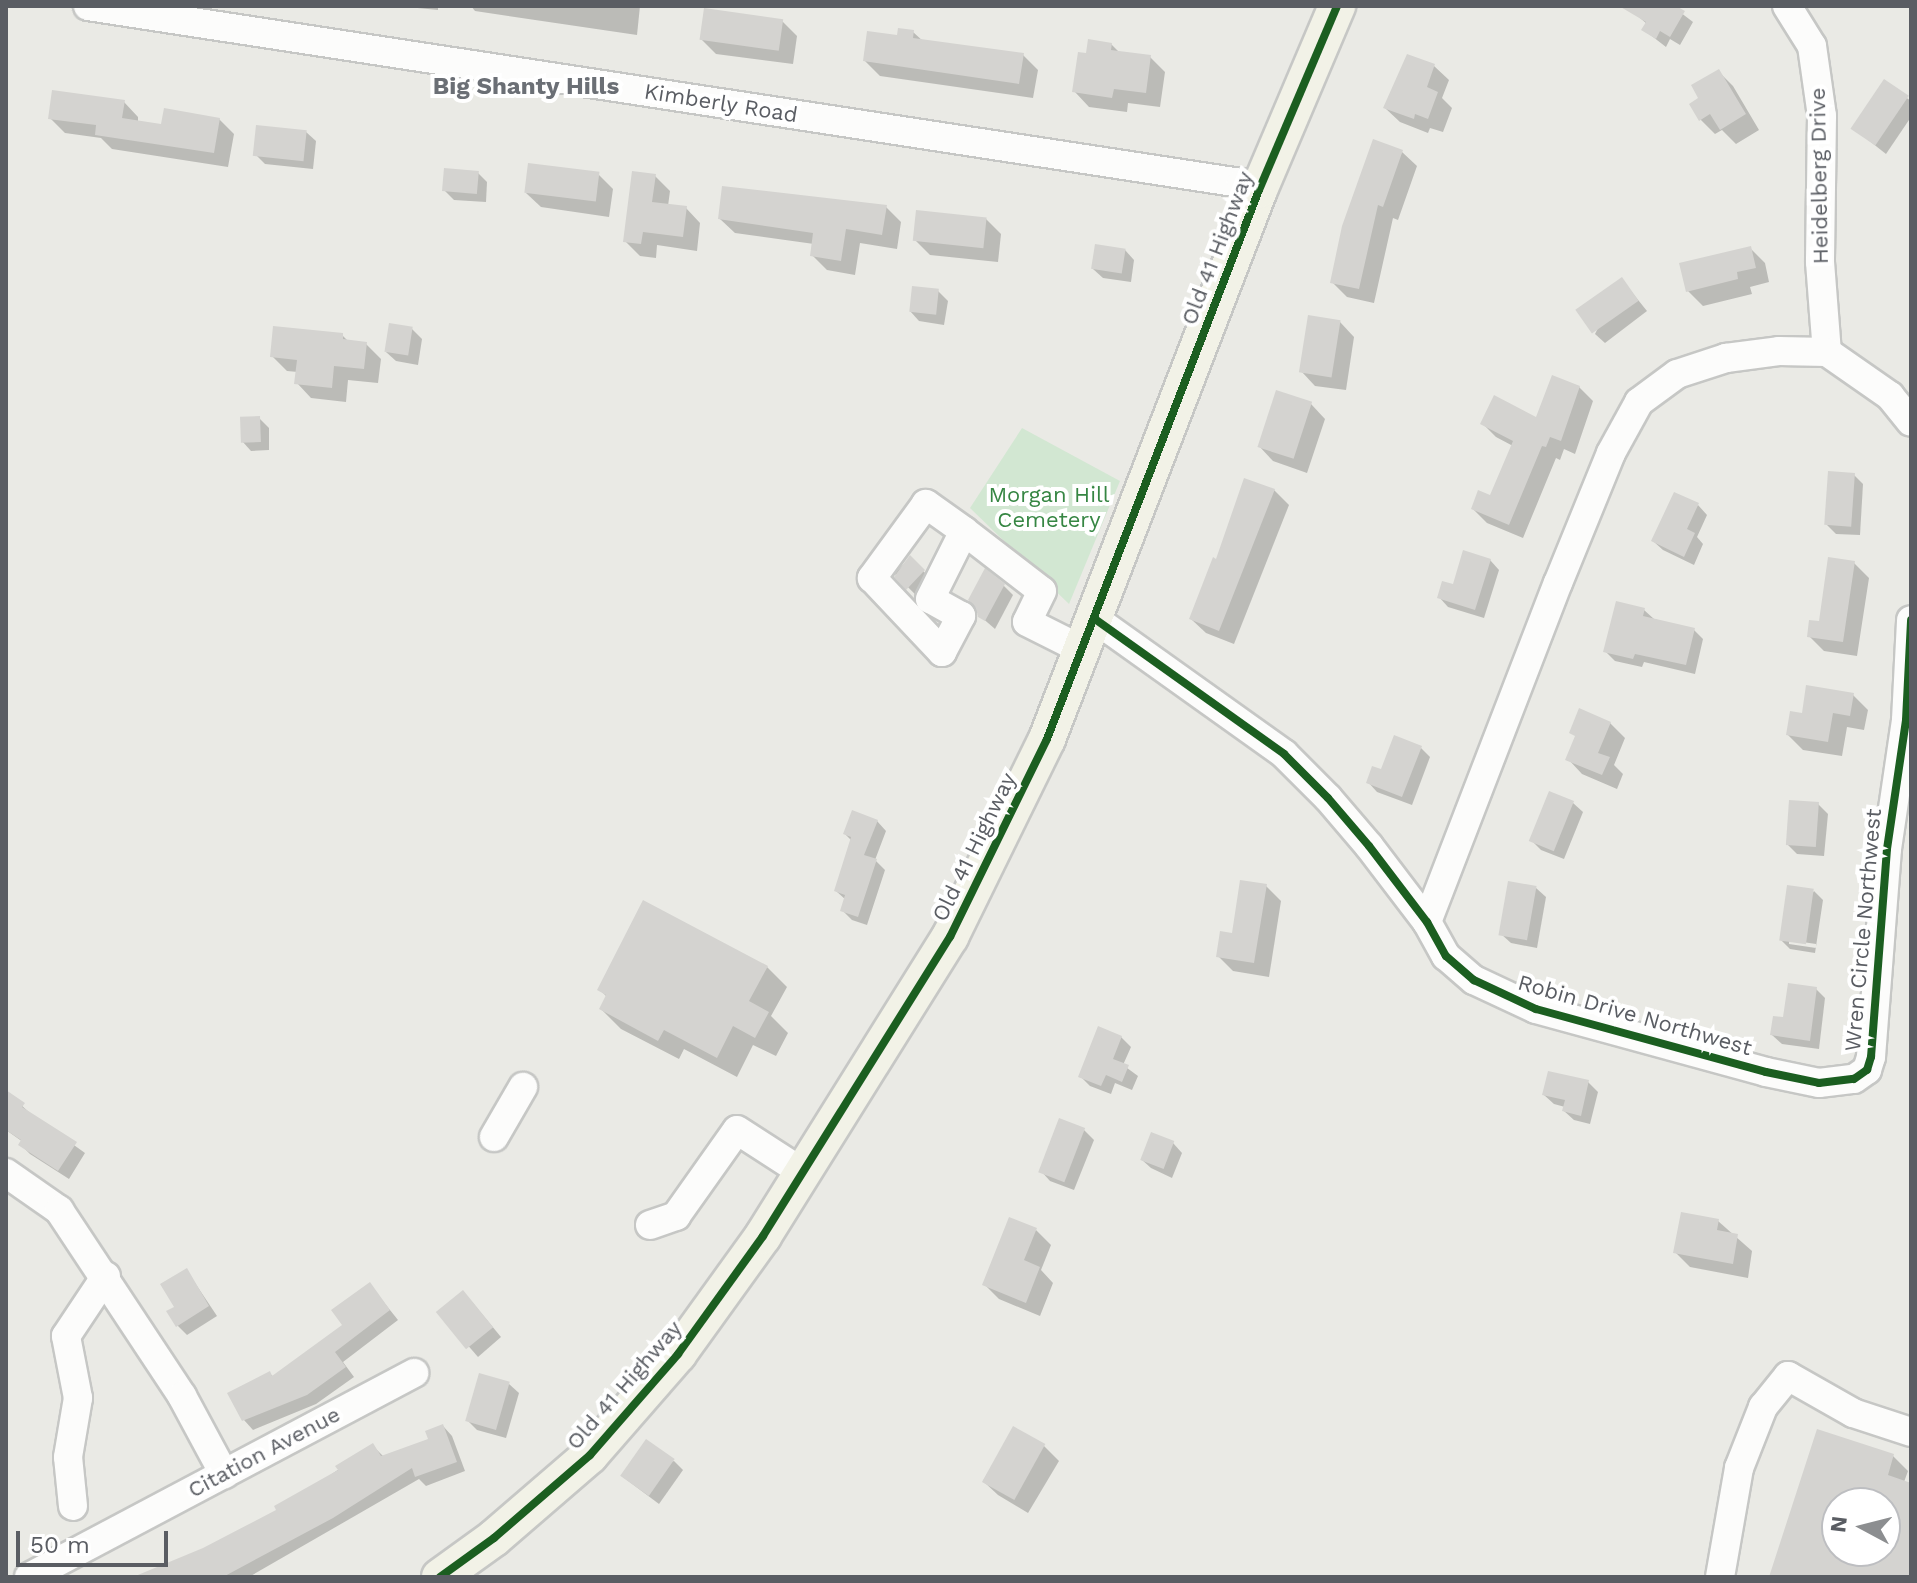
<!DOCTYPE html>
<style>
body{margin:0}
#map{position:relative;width:1917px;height:1583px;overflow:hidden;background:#eaeae5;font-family:"Work Sans",sans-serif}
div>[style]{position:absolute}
.green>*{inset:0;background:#d2e7d2}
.shadow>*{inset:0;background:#0003;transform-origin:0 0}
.building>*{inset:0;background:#d4d3d0;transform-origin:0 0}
.roads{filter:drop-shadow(2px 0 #c6c7c5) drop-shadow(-2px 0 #c6c7c5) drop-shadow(0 2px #c6c7c5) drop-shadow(0 -2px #c6c7c5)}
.minor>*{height:28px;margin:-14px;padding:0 14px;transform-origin:14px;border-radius:14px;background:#fcfcfb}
.major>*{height:36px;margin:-18px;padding:0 18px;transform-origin:18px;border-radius:18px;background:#f2f2e7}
.cycleway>*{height:8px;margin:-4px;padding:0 4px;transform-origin:4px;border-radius:4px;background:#1b5e20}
span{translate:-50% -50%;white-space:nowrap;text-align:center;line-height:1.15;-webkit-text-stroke:8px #fff;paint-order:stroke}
.street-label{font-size:22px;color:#5a5d63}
.park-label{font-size:22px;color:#368643}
.neighbourhood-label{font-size:24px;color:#6b6f75;font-weight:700}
.frame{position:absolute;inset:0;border:8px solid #5a5d63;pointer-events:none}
.north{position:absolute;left:1821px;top:1487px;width:80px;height:80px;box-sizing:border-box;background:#fff;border:2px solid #bdbec1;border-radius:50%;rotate:277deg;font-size:22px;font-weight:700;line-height:32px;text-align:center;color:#5a5d63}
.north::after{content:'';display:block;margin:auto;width:28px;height:36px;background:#8c8e90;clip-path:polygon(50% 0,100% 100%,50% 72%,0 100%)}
.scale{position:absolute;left:16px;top:1531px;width:152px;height:36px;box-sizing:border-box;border:4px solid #5a5d63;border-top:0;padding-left:10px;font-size:24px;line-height:28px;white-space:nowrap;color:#5a5d63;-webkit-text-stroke:6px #fff;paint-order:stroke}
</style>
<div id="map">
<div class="green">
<div style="clip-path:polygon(1022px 428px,1120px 481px,1069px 604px,970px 508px)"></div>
</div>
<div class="shadow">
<div style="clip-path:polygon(397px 6px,438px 6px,438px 10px)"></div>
<div style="clip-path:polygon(471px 6px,640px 6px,637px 35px,475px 11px)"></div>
<div style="clip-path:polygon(1634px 6px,1672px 6px,1693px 22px,1680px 45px,1670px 39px,1666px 47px,1644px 30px,1647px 24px,1632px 11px)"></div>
<div style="clip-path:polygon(782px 21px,797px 36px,793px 64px,716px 54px,701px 39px)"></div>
<div style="clip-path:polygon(913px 32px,924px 42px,1023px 55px,1038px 70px,1033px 98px,880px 76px,865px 61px)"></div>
<div style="clip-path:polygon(1111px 44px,1120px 53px,1150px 57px,1165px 72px,1160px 107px,1128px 103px,1127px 112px,1089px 107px,1075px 92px,1087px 56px)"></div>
<div style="clip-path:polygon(1434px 66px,1449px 80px,1442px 98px,1452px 108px,1443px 132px,1430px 128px,1428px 133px,1400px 122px,1385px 108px)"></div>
<div style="clip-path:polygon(1718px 71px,1733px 86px,1759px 130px,1736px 144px,1722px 130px,1715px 134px,1700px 119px)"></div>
<div style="clip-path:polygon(1884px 82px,1911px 101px,1911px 117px,1886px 154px,1853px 128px)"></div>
<div style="clip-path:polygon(124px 102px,138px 117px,138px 122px,163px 126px,219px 119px,234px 134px,228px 167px,112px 149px,101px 138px,65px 133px,50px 118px)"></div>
<div style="clip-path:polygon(306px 132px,316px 141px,313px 169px,265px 164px,256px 155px)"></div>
<div style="clip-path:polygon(1402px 152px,1417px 166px,1398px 220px,1393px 218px,1374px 303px,1347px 297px,1332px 282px)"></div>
<div style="clip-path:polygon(478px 173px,487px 182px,486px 202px,454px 200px,444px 190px)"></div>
<div style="clip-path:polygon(598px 174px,613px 189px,609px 217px,541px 207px,526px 193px)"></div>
<div style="clip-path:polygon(655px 176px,670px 191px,668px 206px,686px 208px,700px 223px,697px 251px,657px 245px,656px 258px,640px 256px,625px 241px)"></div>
<div style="clip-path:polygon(886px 207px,901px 222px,897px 249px,860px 243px,855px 275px,827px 270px,812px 255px,814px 244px,735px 233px,720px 219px)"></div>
<div style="clip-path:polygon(986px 219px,1001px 234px,998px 262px,930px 255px,915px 240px)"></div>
<div style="clip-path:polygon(1750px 248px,1765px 263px,1769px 282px,1750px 287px,1752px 294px,1703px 306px,1688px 291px)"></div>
<div style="clip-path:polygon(1125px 250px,1134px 260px,1131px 282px,1103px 278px,1093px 269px)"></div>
<div style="clip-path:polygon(1622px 280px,1647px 311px,1605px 343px,1595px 334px)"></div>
<div style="clip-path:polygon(938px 291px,948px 301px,944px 325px,919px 321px,910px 311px)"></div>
<div style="clip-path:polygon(1340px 322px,1354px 337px,1346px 390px,1315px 386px,1301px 371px)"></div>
<div style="clip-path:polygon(412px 329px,422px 339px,418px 365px,396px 361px,386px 352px)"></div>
<div style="clip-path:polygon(342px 335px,349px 342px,366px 344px,381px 359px,378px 383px,348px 380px,346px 402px,311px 398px,297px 383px,298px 372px,287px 371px,272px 356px)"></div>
<div style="clip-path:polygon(1579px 387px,1593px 401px,1575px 454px,1564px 449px,1560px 460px,1556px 458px,1523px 538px,1487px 523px,1473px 509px,1491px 498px,1513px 446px,1496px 437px,1482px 423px,1537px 420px)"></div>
<div style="clip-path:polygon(1311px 404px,1325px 419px,1307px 473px,1273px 461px,1259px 446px)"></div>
<div style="clip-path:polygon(259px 418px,269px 428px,269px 450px,251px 451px,242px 441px)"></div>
<div style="clip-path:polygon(1854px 475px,1863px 484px,1860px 535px,1836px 534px,1826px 524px)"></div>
<div style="clip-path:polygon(1274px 490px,1289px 505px,1234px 644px,1206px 633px,1191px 619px)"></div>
<div style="clip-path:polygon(1698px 505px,1707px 515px,1697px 537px,1703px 544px,1694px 565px,1663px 550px,1653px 541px)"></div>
<div style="left:910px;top:558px;width:33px;height:22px;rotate:45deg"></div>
<div style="clip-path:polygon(1490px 560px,1499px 570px,1484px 618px,1448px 607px,1439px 597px)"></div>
<div style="clip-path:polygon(1854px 563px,1869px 578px,1857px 656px,1824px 651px,1809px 636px,1821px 623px)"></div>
<div style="clip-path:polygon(1003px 585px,1013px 595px,995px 629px,980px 616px)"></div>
<div style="clip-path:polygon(1644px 610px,1654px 619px,1694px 630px,1703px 639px,1695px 674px,1644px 662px,1642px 667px,1615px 661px,1605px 651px)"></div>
<div style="clip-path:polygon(1853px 695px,1868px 710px,1864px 730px,1847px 727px,1842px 756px,1803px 750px,1788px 735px,1803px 715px)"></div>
<div style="clip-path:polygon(1610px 723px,1625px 738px,1614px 765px,1623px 774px,1617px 789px,1582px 774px,1568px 759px)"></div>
<div style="clip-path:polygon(1421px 748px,1430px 757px,1412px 805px,1377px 792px,1368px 782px)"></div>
<div style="clip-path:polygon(1573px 803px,1583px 812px,1564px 859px,1541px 850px,1532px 841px)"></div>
<div style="clip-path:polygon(1818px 804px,1828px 814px,1824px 856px,1797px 854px,1787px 844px)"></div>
<div style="clip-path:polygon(877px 821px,886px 831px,875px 860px,885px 870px,867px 925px,852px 920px,842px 910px,846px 900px,836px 891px,852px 841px,845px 834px)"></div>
<div style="clip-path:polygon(1266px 886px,1281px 901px,1269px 977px,1233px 971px,1218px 956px)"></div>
<div style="clip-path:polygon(1536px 888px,1546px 897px,1537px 948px,1511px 943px,1501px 934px)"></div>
<div style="clip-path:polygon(evenodd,1814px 891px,1823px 900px,1815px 953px,1790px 949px,1781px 940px,1814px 891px,1789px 940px,1816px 944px,1816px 948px,1789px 944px,1789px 940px)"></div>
<div style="clip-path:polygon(767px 967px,787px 987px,771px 1016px,788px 1033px,776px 1056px,753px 1045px,737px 1077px,684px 1049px,679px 1059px,621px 1029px,601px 1009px,607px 997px,599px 989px)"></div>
<div style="clip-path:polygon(1816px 989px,1825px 998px,1819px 1049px,1782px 1044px,1772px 1035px)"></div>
<div style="clip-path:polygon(1121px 1037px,1131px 1047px,1123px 1065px,1138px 1076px,1132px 1090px,1115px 1083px,1111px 1094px,1090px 1086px,1080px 1076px)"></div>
<div style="clip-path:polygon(1588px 1082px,1598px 1092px,1590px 1124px,1574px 1120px,1564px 1111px,1565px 1107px,1554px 1104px,1544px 1095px)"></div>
<div style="clip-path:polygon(6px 1091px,32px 1115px,85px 1153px,69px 1179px,30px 1154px,21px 1145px,23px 1142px,6px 1130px)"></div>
<div style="clip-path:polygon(1084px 1130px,1094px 1140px,1074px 1190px,1050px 1181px,1041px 1171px)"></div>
<div style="clip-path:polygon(1173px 1143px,1182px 1153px,1172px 1178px,1151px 1168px,1141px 1159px)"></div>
<div style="clip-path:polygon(1718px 1221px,1752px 1251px,1748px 1278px,1690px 1267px,1675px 1252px)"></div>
<div style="clip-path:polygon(1036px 1230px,1051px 1245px,1041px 1270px,1053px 1283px,1040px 1316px,999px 1299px,984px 1284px)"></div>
<div style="clip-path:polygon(187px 1271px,217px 1316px,187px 1335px,177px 1325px)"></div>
<div style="clip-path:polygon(370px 1285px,398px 1320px,343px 1362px,354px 1377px,316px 1404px,253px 1430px,244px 1420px,269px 1373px,274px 1377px,345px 1326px)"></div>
<div style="clip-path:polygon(472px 1302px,501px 1337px,478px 1357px,439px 1312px)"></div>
<div style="clip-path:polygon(509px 1384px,519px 1393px,506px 1438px,477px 1430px,468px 1421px)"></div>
<div style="clip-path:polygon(443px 1426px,452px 1436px,465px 1471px,426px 1486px,419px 1479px,249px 1577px,139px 1577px,204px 1550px,279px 1510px,373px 1446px,384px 1457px,431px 1440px)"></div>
<div style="clip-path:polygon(1014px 1428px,1044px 1446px,1059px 1461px,1028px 1513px,998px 1495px,983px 1481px)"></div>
<div style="clip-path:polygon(evenodd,1819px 1432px,1893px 1456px,1908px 1471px,1904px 1482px,1911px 1485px,1911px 1577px,1772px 1577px,1819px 1432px,1837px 1503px,1885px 1503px,1885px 1551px,1837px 1551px,1837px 1503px)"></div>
<div style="clip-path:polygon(674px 1461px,683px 1470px,659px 1504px,623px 1477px)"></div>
</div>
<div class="building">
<div style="clip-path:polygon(1619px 6px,1676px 6px,1685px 11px,1670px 37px,1660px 31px,1656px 39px,1641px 30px,1646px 22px)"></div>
<div style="left:704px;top:8px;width:80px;height:32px;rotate:8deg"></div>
<div style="clip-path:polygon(898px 28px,914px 30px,913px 38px,1024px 53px,1019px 84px,863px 61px,867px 31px,897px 35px)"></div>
<div style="clip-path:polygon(1088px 39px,1112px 43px,1111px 50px,1151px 55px,1146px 93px,1114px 89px,1112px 98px,1072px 92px,1078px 52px,1086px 53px)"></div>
<div style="clip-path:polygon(1407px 54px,1435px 64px,1427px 87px,1438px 92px,1428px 119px,1415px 114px,1414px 119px,1383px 108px)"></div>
<div style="clip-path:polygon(1719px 69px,1746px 114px,1720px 130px,1710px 114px,1699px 121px,1689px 104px,1698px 98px,1691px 85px)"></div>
<div style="left:1884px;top:79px;width:30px;height:60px;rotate:34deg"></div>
<div style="clip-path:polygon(52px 90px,125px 100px,122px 118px,161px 124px,164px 108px,220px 118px,214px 153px,95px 135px,96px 125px,48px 119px)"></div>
<div style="left:256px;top:125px;width:51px;height:31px;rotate:6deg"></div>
<div style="clip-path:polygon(1373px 139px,1403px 150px,1383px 207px,1378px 205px,1359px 289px,1330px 283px,1342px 226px)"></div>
<div style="left:528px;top:163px;width:72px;height:30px;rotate:7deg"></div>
<div style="left:444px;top:168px;width:35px;height:23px;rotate:5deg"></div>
<div style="clip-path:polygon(632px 171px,656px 174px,652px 202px,687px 206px,683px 237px,643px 232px,641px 244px,623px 242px)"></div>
<div style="clip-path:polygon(722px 186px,887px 205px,882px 235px,846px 229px,841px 261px,810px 256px,813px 233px,718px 219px)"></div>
<div style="left:916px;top:210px;width:71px;height:31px;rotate:6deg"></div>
<div style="left:1095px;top:244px;width:31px;height:25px;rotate:9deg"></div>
<div style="clip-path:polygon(1751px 246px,1756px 268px,1737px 272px,1738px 279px,1686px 292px,1679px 263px)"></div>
<div style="left:1622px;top:277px;width:29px;height:57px;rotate:55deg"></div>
<div style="left:912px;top:286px;width:27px;height:26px;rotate:6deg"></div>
<div style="left:1308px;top:315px;width:33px;height:58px;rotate:9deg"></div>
<div style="left:389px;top:323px;width:24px;height:29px;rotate:9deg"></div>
<div style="clip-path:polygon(273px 326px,343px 333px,343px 339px,367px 342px,364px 369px,334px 366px,332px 388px,294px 384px,297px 360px,270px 357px)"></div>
<div style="clip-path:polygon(1552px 375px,1580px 386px,1561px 441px,1550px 437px,1546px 447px,1542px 446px,1509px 525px,1471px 509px,1478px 490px,1490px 495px,1513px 441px,1480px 424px,1494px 395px,1536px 417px)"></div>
<div style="left:1276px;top:390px;width:38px;height:60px;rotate:18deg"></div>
<div style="left:260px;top:416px;width:26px;height:20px;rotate:88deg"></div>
<div style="left:1828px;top:471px;width:27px;height:54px;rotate:4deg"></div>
<div style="clip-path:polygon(1244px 478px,1275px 489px,1219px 631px,1189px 619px,1213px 557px,1216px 559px)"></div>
<div style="clip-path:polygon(1674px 492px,1699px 503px,1687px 529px,1695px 533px,1684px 557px,1651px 541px)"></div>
<div style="clip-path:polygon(1463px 550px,1491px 559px,1475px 610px,1437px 598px,1442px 581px,1453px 584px)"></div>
<div style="clip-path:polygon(910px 555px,925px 570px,906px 590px,894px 577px)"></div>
<div style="clip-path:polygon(1828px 557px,1855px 561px,1843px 642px,1807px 637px,1809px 620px,1819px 621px)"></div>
<div style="clip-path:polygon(985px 568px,1005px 584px,985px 621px,978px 617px,976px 608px,968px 600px)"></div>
<div style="clip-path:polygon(1616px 601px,1645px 608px,1643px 616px,1695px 628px,1686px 665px,1635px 654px,1633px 659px,1603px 652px)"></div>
<div style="clip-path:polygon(1806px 685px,1854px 693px,1850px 716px,1833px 713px,1828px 742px,1786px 735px,1790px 711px,1802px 713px)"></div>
<div style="clip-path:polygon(1579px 708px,1611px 722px,1598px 753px,1610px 757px,1602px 775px,1565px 760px,1575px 736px,1569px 733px)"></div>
<div style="clip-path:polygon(1394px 735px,1422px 746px,1402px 797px,1366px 783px,1372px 766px,1381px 769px)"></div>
<div style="left:1549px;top:791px;width:27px;height:54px;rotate:22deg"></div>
<div style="left:1789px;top:800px;width:30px;height:45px;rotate:4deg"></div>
<div style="clip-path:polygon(852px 810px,878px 820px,864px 855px,877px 859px,858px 917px,840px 911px,845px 895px,834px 891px,851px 837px,843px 834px)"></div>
<div style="clip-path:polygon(1240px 880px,1267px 884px,1254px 963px,1216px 957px,1220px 931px,1232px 933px)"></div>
<div style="left:1508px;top:881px;width:29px;height:55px;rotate:10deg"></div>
<div style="left:1787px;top:885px;width:27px;height:56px;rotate:8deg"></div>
<div style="clip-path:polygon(643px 900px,768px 966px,749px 1001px,769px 1012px,755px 1038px,733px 1026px,717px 1058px,664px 1030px,658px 1041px,599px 1009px,606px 995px,597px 990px)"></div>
<div style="clip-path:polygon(1788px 983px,1817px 987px,1810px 1041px,1770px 1035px,1773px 1016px,1783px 1017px)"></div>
<div style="clip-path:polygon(1098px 1026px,1122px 1036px,1113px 1059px,1129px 1065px,1122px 1082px,1106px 1075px,1101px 1086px,1078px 1077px)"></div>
<div style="clip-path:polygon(1548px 1071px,1589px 1080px,1581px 1116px,1562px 1111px,1565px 1100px,1542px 1095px)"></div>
<div style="clip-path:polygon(6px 1090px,25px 1103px,22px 1107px,77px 1142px,58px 1171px,18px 1145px,21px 1140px,6px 1130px)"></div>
<div style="left:1059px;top:1118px;width:28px;height:58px;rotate:21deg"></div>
<div style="left:1151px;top:1132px;width:25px;height:30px;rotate:21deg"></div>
<div style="clip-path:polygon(1681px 1212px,1719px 1219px,1717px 1230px,1738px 1234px,1733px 1264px,1673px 1253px)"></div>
<div style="clip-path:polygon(1009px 1217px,1037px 1228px,1024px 1260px,1040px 1267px,1026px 1303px,982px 1285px)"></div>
<div style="clip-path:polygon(187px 1268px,209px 1306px,176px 1327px,166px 1311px,174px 1307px,160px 1284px)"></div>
<div style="clip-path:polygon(370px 1282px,390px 1310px,335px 1352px,346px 1367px,307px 1395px,242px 1421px,227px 1393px,270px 1371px,272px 1376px,342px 1325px,331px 1310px)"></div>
<div style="left:463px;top:1290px;width:48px;height:35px;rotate:51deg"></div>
<div style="left:479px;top:1373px;width:32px;height:50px;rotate:16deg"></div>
<div style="clip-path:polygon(443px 1424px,457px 1462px,415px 1477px,412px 1468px,333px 1518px,223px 1577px,133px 1577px,203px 1548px,276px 1510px,274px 1506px,338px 1470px,335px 1466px,373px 1443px,381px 1456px,428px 1439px,425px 1431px)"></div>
<div style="left:1013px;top:1426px;width:37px;height:64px;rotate:29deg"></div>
<div style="clip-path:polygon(evenodd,1817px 1429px,1894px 1454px,1888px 1475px,1911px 1483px,1911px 1577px,1769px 1577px,1817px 1429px,1837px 1503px,1885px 1503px,1885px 1551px,1837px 1551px,1837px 1503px)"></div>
<div style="left:646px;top:1439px;width:35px;height:45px;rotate:35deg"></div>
</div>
<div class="roads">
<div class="minor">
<div style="left:88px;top:6px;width:1167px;rotate:8.73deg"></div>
<div style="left:1241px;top:183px;width:19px;rotate:21deg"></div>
<div style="left:1787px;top:6px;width:47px;rotate:58deg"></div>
<div style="left:1812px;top:46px;width:71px;rotate:81.9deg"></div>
<div style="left:1822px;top:116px;width:146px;rotate:90.8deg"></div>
<div style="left:1820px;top:262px;width:90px;rotate:85.6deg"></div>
<div style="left:964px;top:531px;width:47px;rotate:-144.6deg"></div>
<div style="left:926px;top:504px;width:92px;rotate:126.1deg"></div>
<div style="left:872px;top:578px;width:102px;rotate:46.6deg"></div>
<div style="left:942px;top:652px;width:41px;rotate:-62.2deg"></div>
<div style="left:961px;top:616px;width:35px;rotate:-151deg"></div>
<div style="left:930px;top:599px;width:76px;rotate:-63.4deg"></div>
<div style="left:964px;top:531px;width:98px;rotate:37.6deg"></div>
<div style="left:1042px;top:591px;width:34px;rotate:116deg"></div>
<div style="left:1027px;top:622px;width:63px;rotate:26.6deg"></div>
<div style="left:1095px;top:619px;width:232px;rotate:35.5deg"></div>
<div style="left:1284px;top:754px;width:62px;rotate:45deg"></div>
<div style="left:1328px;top:798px;width:63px;rotate:49.5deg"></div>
<div style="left:1369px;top:846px;width:96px;rotate:52.7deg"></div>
<div style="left:1427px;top:922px;width:39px;rotate:61deg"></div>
<div style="left:1446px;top:956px;width:37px;rotate:41deg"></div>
<div style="left:1474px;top:980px;width:68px;rotate:25.1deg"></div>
<div style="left:1536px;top:1009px;width:238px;rotate:15.3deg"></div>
<div style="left:1766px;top:1072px;width:54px;rotate:11.7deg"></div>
<div style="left:1819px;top:1083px;width:35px;rotate:-7deg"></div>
<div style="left:1854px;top:1079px;width:16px;rotate:-35deg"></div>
<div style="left:1867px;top:1070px;width:14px;rotate:-73deg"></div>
<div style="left:1871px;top:1057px;width:209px;rotate:-85.6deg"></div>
<div style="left:1887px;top:849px;width:130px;rotate:-81.6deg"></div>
<div style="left:1906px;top:720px;width:100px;rotate:-87.1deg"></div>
<div style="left:1427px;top:922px;width:363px;rotate:-68.9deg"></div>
<div style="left:1558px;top:583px;width:140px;rotate:-67.8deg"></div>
<div style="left:1611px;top:453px;width:58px;rotate:-61.2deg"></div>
<div style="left:1639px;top:402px;width:47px;rotate:-36.4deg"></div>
<div style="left:1677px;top:374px;width:52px;rotate:-18.1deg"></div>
<div style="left:1726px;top:358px;width:53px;rotate:-7.5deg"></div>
<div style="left:1779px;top:351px;width:48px;rotate:1.2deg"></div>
<div style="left:1827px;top:352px;width:77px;rotate:34.9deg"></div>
<div style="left:1890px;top:396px;width:33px;rotate:51deg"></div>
<div style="left:494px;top:1137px;width:58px;rotate:-59.9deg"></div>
<div style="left:6px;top:1173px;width:65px;rotate:34.9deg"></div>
<div style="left:59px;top:1210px;width:223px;rotate:56.5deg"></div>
<div style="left:182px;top:1396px;width:89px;rotate:61.7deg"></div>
<div style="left:650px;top:1225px;width:28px;rotate:-19deg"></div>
<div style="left:676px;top:1216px;width:105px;rotate:-54.7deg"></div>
<div style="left:737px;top:1130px;width:77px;rotate:32.9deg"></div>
<div style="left:73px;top:1506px;width:49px;rotate:-95.8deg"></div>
<div style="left:68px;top:1457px;width:60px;rotate:-80.4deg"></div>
<div style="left:78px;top:1398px;width:63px;rotate:-101deg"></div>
<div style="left:66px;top:1336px;width:72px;rotate:-56.3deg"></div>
<div style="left:29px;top:1577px;width:436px;rotate:-27.9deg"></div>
<div style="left:1720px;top:1577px;width:111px;rotate:-80.1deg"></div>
<div style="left:1739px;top:1468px;width:66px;rotate:-68.5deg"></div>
<div style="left:1763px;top:1407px;width:40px;rotate:-51deg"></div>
<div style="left:1788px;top:1376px;width:75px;rotate:29.6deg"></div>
<div style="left:1853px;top:1413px;width:61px;rotate:18.1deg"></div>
</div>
<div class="major">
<div style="left:440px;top:1577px;width:67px;rotate:-35.8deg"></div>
<div style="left:494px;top:1538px;width:127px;rotate:-40.8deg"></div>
<div style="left:590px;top:1455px;width:134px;rotate:-48.9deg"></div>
<div style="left:678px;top:1354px;width:145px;rotate:-54.2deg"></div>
<div style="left:763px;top:1236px;width:353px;rotate:-58deg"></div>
<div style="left:950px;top:937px;width:220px;rotate:-63.9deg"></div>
<div style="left:1047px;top:739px;width:589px;rotate:-68.89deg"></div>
<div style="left:1259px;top:190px;width:200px;rotate:-67deg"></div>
</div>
</div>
<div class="cycleway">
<div style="left:1095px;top:619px;width:232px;rotate:35.5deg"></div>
<div style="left:1284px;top:754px;width:62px;rotate:45deg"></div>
<div style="left:1328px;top:798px;width:63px;rotate:49.5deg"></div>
<div style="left:1369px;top:846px;width:96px;rotate:52.7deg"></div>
<div style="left:1427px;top:922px;width:39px;rotate:61deg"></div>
<div style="left:1446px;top:956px;width:37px;rotate:41deg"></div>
<div style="left:1474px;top:980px;width:68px;rotate:25.1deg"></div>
<div style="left:1536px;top:1009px;width:238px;rotate:15.3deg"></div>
<div style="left:1766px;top:1072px;width:54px;rotate:11.7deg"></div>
<div style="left:1819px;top:1083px;width:35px;rotate:-7deg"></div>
<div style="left:1854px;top:1079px;width:16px;rotate:-35deg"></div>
<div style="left:1867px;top:1070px;width:14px;rotate:-73deg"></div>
<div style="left:1871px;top:1057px;width:209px;rotate:-85.6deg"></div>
<div style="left:1887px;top:849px;width:130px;rotate:-81.6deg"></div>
<div style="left:1906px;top:720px;width:100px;rotate:-87.1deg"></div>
<div style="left:440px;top:1577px;width:67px;rotate:-35.8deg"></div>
<div style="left:494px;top:1538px;width:127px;rotate:-40.8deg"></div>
<div style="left:590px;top:1455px;width:134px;rotate:-48.9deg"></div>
<div style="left:678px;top:1354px;width:145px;rotate:-54.2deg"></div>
<div style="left:763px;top:1236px;width:353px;rotate:-58deg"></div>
<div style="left:950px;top:937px;width:220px;rotate:-63.9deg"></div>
<div style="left:1047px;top:739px;width:589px;rotate:-68.89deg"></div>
<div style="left:1259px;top:190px;width:200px;rotate:-67deg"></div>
</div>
<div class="street-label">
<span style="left:721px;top:103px;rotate:9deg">Kimberly Road</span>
<span style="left:1819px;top:176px;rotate:-91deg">Heidelberg Drive</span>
<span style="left:1217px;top:248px;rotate:-69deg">Old 41 Highway</span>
<span style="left:974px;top:847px;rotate:-64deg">Old 41 Highway</span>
<span style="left:1863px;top:930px;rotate:-85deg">Wren Circle Northwest</span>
<span style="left:1635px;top:1015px;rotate:16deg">Robin Drive Northwest</span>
<span style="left:624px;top:1385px;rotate:-49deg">Old 41 Highway</span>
<span style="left:264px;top:1452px;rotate:-28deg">Citation Avenue</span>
</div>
<div class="park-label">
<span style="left:1049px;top:507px">Morgan Hill<br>Cemetery</span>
</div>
<div class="neighbourhood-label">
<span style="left:526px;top:87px">Big Shanty Hills</span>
</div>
<div class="frame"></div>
<div class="north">N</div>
<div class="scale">50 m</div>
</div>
